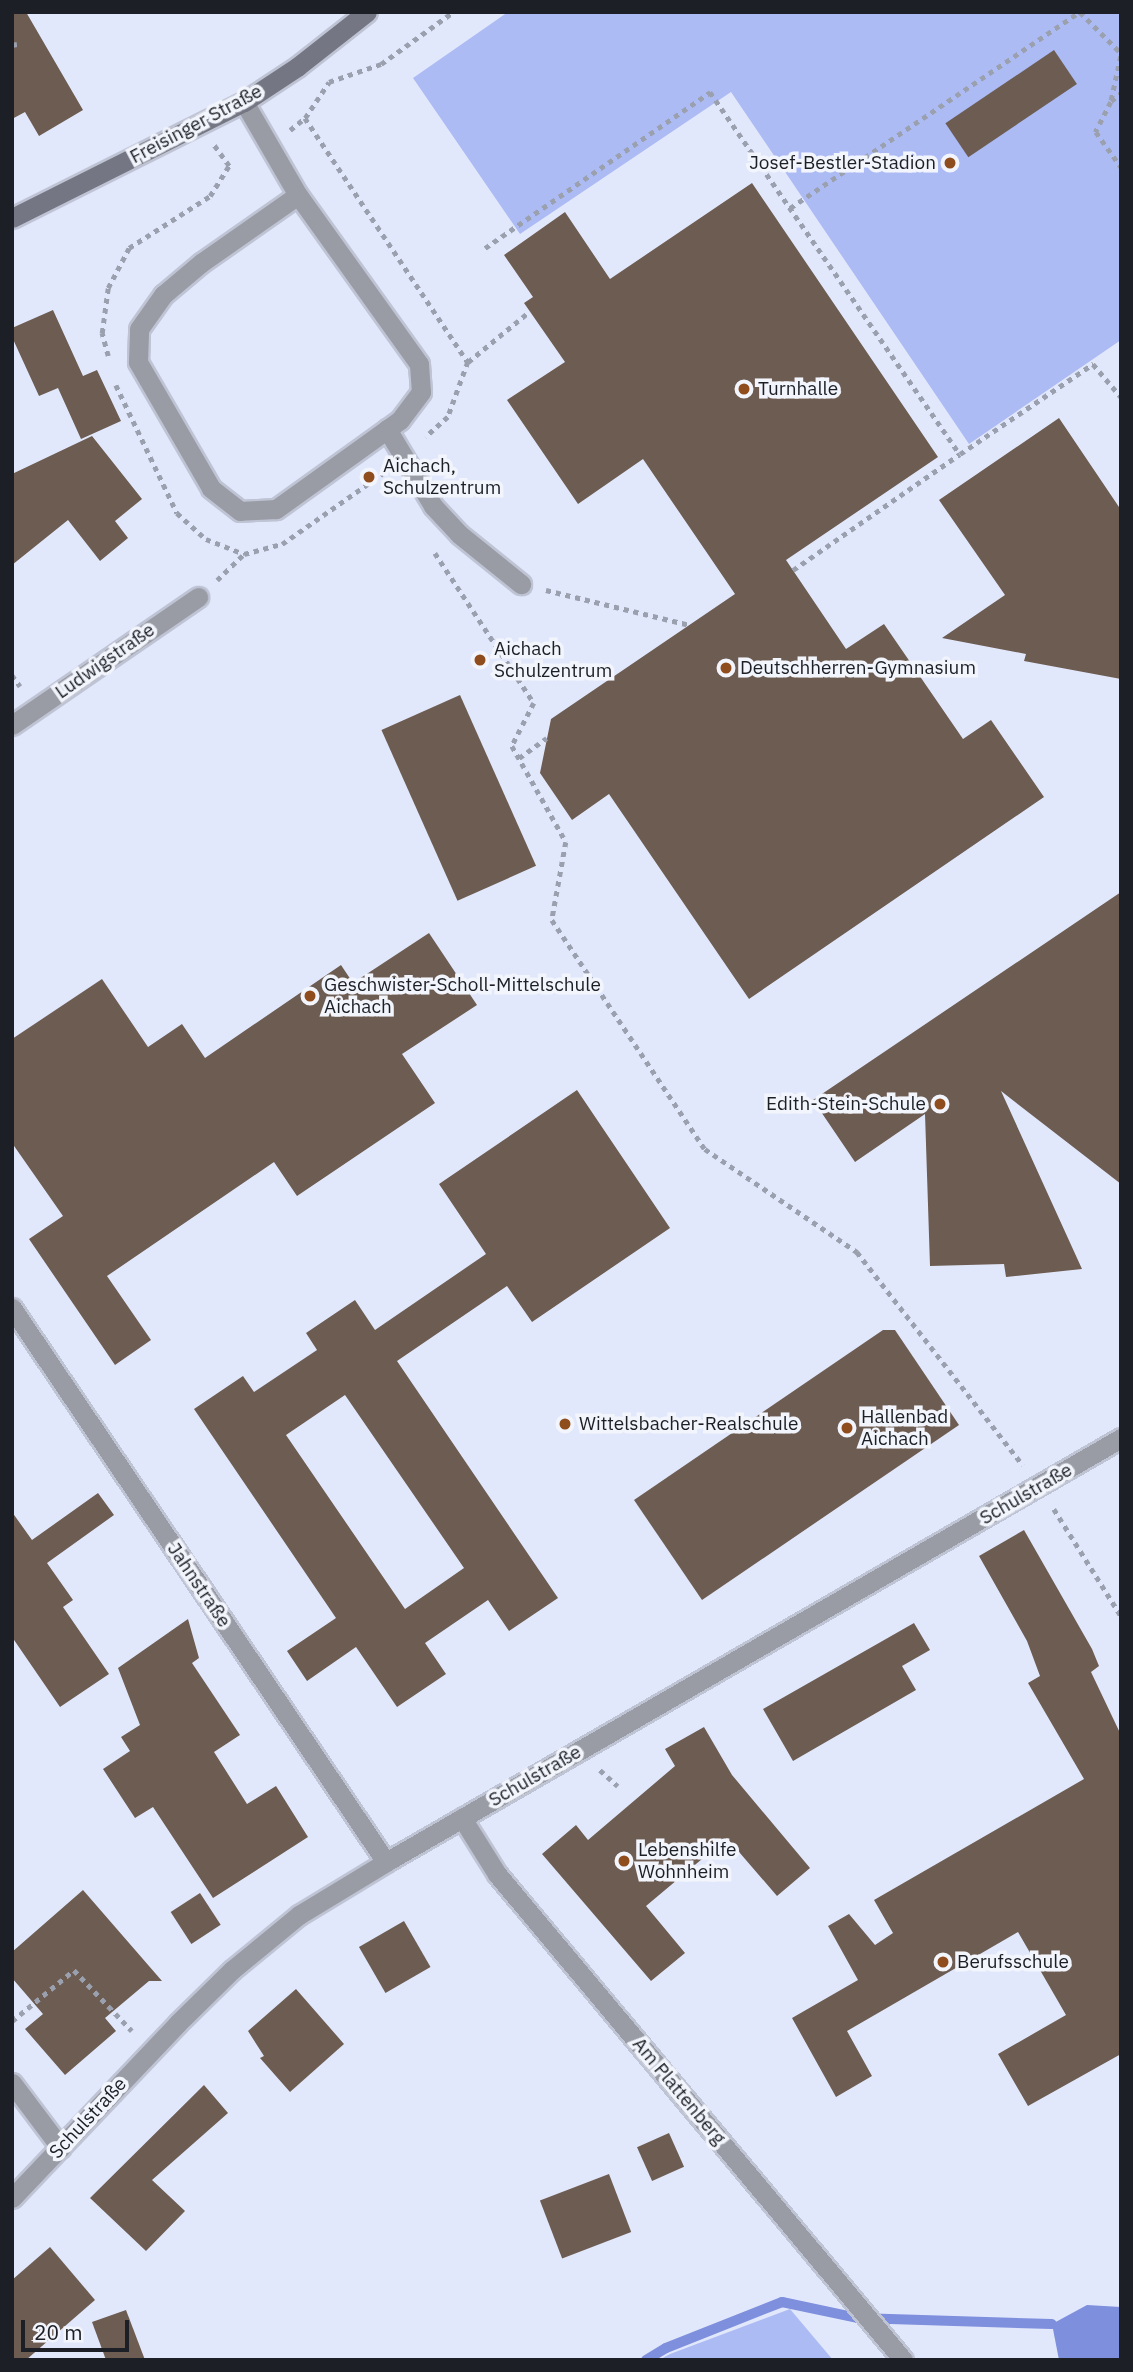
<!DOCTYPE html>
<meta charset="utf-8">
<style>
body{margin:0}
#map{position:relative;width:1133px;height:2372px;overflow:hidden;background:#e2e8fb;font-family:"IBM Plex Sans",sans-serif}
div>[style]{position:absolute}
.green>*{inset:0;background:#adbbf5}
.water>*{inset:0;background:#7e8fdd}
.stream>*{height:10px;margin:-5px;padding:0 5px;transform-origin:5px;border-radius:5px;background:#7e8fdd}
.building>*{inset:0;background:#6d5c52;transform-origin:0 0}
.path>*{height:4.5px;margin-top:-2.25px;transform-origin:0;background:repeating-linear-gradient(90deg,#9ba0af 0 5px,transparent 0 10px)}
.roads{filter:drop-shadow(2px 0 #bfc4d5) drop-shadow(-2px 0 #bfc4d5) drop-shadow(0 2px #bfc4d5) drop-shadow(0 -2px #bfc4d5)}
.service>*{height:19px;margin:-9.5px;padding:0 9.5px;transform-origin:9.5px;border-radius:9.5px;background:#999ca4}
.minor>*{height:19px;margin:-9.5px;padding:0 9.5px;transform-origin:9.5px;border-radius:9.5px;background:#999ca4}
.secondary>*{height:19px;margin:-9.5px;padding:0 9.5px;transform-origin:9.5px;border-radius:9.5px;background:#747783}
.dots>*{width:19px;height:19px;translate:-50% -50%;box-sizing:border-box;border:4px solid #f3f5fd;border-radius:50%}
span{translate:-50% -50%;white-space:nowrap;text-align:center;line-height:1.15;-webkit-text-stroke:7px #f3f5fd;paint-order:stroke}
.street-label{font-size:19px;color:#1d1f26}
.poi-label{font-size:19px;color:#1d1f26}
.right{translate:-100% -50%;text-align:right}
.left{translate:0 -50%;text-align:left}
.frame{position:absolute;inset:0;border:14px solid #1d1f26;pointer-events:none}
.scale{position:absolute;left:21px;top:2320px;width:108px;height:32px;box-sizing:border-box;border:4px solid #1d1f26;border-top:0;padding-left:9px;font-size:21px;line-height:24px;white-space:nowrap;color:#1d1f26;-webkit-text-stroke:5px #f3f5fd;paint-order:stroke}
</style>
<div id="map">
<div class="green">
<div style="clip-path:polygon(508px 12px,1121px 12px,1121px 340px,969px 444px,731px 92px,520px 234px,413px 78px)"></div>
<div style="clip-path:polygon(790px 2309px,833px 2360px,659px 2360px,670px 2354px)"></div>
</div>
<div class="water">
<div style="clip-path:polygon(1087px 2305px,1121px 2307px,1121px 2360px,1059px 2360px,1052px 2324px)"></div>
</div>
<div class="stream">
<div style="left:646px;top:2360px;width:23px;rotate:-31deg"></div>
<div style="left:666px;top:2348px;width:125px;rotate:-21.6deg"></div>
<div style="left:782px;top:2302px;width:78px;rotate:11.9deg"></div>
<div style="left:858px;top:2318px;width:194px;rotate:1.8deg"></div>
</div>
<div class="building">
<div style="clip-path:polygon(12px 12px,26px 12px,83px 110px,39px 136px,25px 112px,12px 119px)"></div>
<div style="left:1054px;top:50px;width:41px;height:131px;rotate:56deg"></div>
<div style="clip-path:polygon(752px 183px,938px 457px,786px 560px,846px 649px,884px 624px,963px 739px,991px 720px,1044px 797px,749px 999px,609px 794px,572px 820px,540px 773px,551px 719px,735px 594px,643px 459px,578px 504px,507px 400px,565px 362px,524px 303px,533px 297px,504px 255px,565px 212px,610px 279px)"></div>
<div style="clip-path:polygon(53px 310px,83px 376px,97px 370px,121px 421px,81px 439px,58px 388px,39px 396px,12px 337px,12px 328px)"></div>
<div style="clip-path:polygon(1059px 418px,1121px 510px,1121px 679px,1024px 661px,1026px 654px,942px 638px,1005px 595px,939px 500px)"></div>
<div style="clip-path:polygon(92px 436px,142px 499px,115px 521px,128px 538px,100px 561px,68px 520px,12px 565px,12px 474px)"></div>
<div style="left:460px;top:695px;width:187px;height:86px;rotate:66deg"></div>
<div style="clip-path:polygon(1121px 892px,1121px 1184px,1001px 1091px,1082px 1269px,1006px 1277px,1004px 1264px,930px 1266px,925px 1114px,855px 1162px,813px 1100px)"></div>
<div style="clip-path:polygon(429px 933px,477px 1005px,402px 1054px,435px 1103px,297px 1196px,274px 1162px,107px 1276px,151px 1340px,115px 1365px,29px 1239px,63px 1216px,12px 1143px,12px 1039px,102px 979px,148px 1047px,182px 1024px,205px 1058px,341px 965px,353px 983px)"></div>
<div style="clip-path:polygon(evenodd,577px 1090px,670px 1228px,532px 1322px,507px 1286px,397px 1361px,558px 1598px,509px 1631px,488px 1600px,425px 1643px,446px 1674px,397px 1707px,356px 1647px,307px 1681px,287px 1651px,336px 1618px,194px 1409px,243px 1376px,254px 1392px,317px 1350px,306px 1333px,355px 1300px,375px 1330px,486px 1254px,439px 1184px,577px 1090px,345px 1395px,464px 1568px,405px 1609px,286px 1435px,345px 1395px)"></div>
<div style="clip-path:polygon(883px 1330px,895px 1330px,959px 1425px,702px 1600px,634px 1500px)"></div>
<div style="clip-path:polygon(98px 1493px,114px 1515px,47px 1563px,73px 1600px,63px 1607px,109px 1674px,60px 1707px,12px 1637px,12px 1512px,32px 1540px)"></div>
<div style="clip-path:polygon(1024px 1530px,1092px 1649px,1099px 1666px,1091px 1672px,1121px 1735px,1121px 2054px,1028px 2106px,998px 2054px,1066px 2015px,1018px 1932px,847px 2031px,872px 2076px,836px 2097px,792px 2018px,858px 1980px,828px 1926px,849px 1914px,875px 1945px,893px 1933px,874px 1900px,1084px 1779px,1028px 1683px,1040px 1676px,1027px 1641px,979px 1556px)"></div>
<div style="clip-path:polygon(188px 1619px,199px 1658px,192px 1663px,240px 1735px,214px 1752px,247px 1804px,276px 1786px,308px 1837px,213px 1898px,153px 1807px,135px 1818px,103px 1769px,130px 1751px,121px 1737px,140px 1725px,118px 1668px)"></div>
<div style="clip-path:polygon(914px 1623px,930px 1650px,902px 1666px,916px 1690px,793px 1761px,763px 1709px)"></div>
<div style="clip-path:polygon(704px 1727px,732px 1775px,810px 1868px,777px 1896px,727px 1838px,646px 1906px,685px 1953px,651px 1981px,542px 1854px,576px 1825px,588px 1840px,675px 1766px,665px 1749px)"></div>
<div style="clip-path:polygon(83px 1890px,162px 1981px,149px 1981px,105px 2018px,116px 2031px,65px 2075px,25px 2029px,43px 2014px,12px 1978px,12px 1952px)"></div>
<div style="left:200px;top:1893px;width:38px;height:35px;rotate:57deg"></div>
<div style="left:404px;top:1921px;width:53px;height:52px;rotate:60deg"></div>
<div style="clip-path:polygon(296px 1989px,344px 2044px,290px 2092px,260px 2058px,264px 2056px,248px 2031px)"></div>
<div style="clip-path:polygon(204px 2085px,228px 2113px,152px 2180px,185px 2211px,146px 2251px,90px 2198px)"></div>
<div style="left:669px;top:2133px;width:37px;height:35px;rotate:66deg"></div>
<div style="left:609px;top:2174px;width:62px;height:74px;rotate:69deg"></div>
<div style="clip-path:polygon(50px 2247px,95px 2300px,26px 2360px,12px 2360px,12px 2280px)"></div>
<div style="clip-path:polygon(126px 2310px,145px 2360px,106px 2360px,92px 2322px)"></div>
</div>
<div class="path">
<div style="left:1080px;top:12px;width:58px;rotate:45deg"></div>
<div style="left:12px;top:45px;width:5px;rotate:-11deg"></div>
<div style="left:1121px;top:56px;width:47px;rotate:102.3deg"></div>
<div style="left:1111px;top:102px;width:34px;rotate:117deg"></div>
<div style="left:1096px;top:132px;width:43px;rotate:54.5deg"></div>
<div style="left:1111px;top:101px;width:13px;rotate:-39deg"></div>
<div style="left:305px;top:118px;width:293px;rotate:56.3deg"></div>
<div style="left:468px;top:362px;width:59px;rotate:110deg"></div>
<div style="left:448px;top:417px;width:30px;rotate:138deg"></div>
<div style="left:290px;top:130px;width:19px;rotate:-39deg"></div>
<div style="left:305px;top:118px;width:43px;rotate:-56.3deg"></div>
<div style="left:329px;top:82px;width:55px;rotate:-19.1deg"></div>
<div style="left:381px;top:64px;width:89px;rotate:-35.8deg"></div>
<div style="left:790px;top:208px;width:349px;rotate:-34.1deg"></div>
<div style="left:485px;top:248px;width:274px;rotate:-34.7deg"></div>
<div style="left:710px;top:92px;width:440px;rotate:55.4deg"></div>
<div style="left:960px;top:454px;width:161px;rotate:-34.1deg"></div>
<div style="left:1093px;top:364px;width:43px;rotate:49.7deg"></div>
<div style="left:108px;top:356px;width:24px;rotate:-105deg"></div>
<div style="left:102px;top:333px;width:45px;rotate:-82.4deg"></div>
<div style="left:108px;top:288px;width:45px;rotate:-62.3deg"></div>
<div style="left:129px;top:248px;width:96px;rotate:-32.7deg"></div>
<div style="left:210px;top:196px;width:36px;rotate:-58deg"></div>
<div style="left:229px;top:166px;width:26px;rotate:-126deg"></div>
<div style="left:468px;top:362px;width:80px;rotate:-39.4deg"></div>
<div style="left:116px;top:385px;width:142px;rotate:64.5deg"></div>
<div style="left:177px;top:513px;width:39px;rotate:42deg"></div>
<div style="left:206px;top:539px;width:41px;rotate:21.5deg"></div>
<div style="left:244px;top:554px;width:39px;rotate:-15deg"></div>
<div style="left:282px;top:544px;width:122px;rotate:-35deg"></div>
<div style="left:435px;top:553px;width:180px;rotate:56.6deg"></div>
<div style="left:534px;top:703px;width:48px;rotate:117.1deg"></div>
<div style="left:512px;top:746px;width:110px;rotate:60.6deg"></div>
<div style="left:566px;top:842px;width:79px;rotate:100.2deg"></div>
<div style="left:552px;top:920px;width:275px;rotate:56.3deg"></div>
<div style="left:705px;top:1149px;width:184px;rotate:34.1deg"></div>
<div style="left:857px;top:1252px;width:270px;rotate:52.1deg"></div>
<div style="left:793px;top:570px;width:203px;rotate:-34.8deg"></div>
<div style="left:217px;top:580px;width:37px;rotate:-44deg"></div>
<div style="left:546px;top:590px;width:148px;rotate:13.7deg"></div>
<div style="left:12px;top:675px;width:14px;rotate:54deg"></div>
<div style="left:519px;top:758px;width:34px;rotate:-36deg"></div>
<div style="left:1054px;top:1509px;width:126px;rotate:57.9deg"></div>
<div style="left:600px;top:1770px;width:24px;rotate:42deg"></div>
<div style="left:12px;top:2021px;width:80px;rotate:-39.4deg"></div>
<div style="left:74px;top:1970px;width:84px;rotate:46.4deg"></div>
</div>
<div class="roads">
<div class="service">
<div style="left:244px;top:102px;width:108px;rotate:59.9deg"></div>
<div style="left:298px;top:195px;width:208px;rotate:54.4deg"></div>
<div style="left:419px;top:364px;width:28px;rotate:86deg"></div>
<div style="left:421px;top:392px;width:35px;rotate:127deg"></div>
<div style="left:400px;top:420px;width:153px;rotate:144.3deg"></div>
<div style="left:276px;top:509px;width:36px;rotate:177deg"></div>
<div style="left:240px;top:511px;width:37px;rotate:-142deg"></div>
<div style="left:211px;top:488px;width:146px;rotate:-120.1deg"></div>
<div style="left:138px;top:362px;width:33px;rotate:-88deg"></div>
<div style="left:139px;top:329px;width:42px;rotate:-54.8deg"></div>
<div style="left:163px;top:295px;width:50px;rotate:-40.1deg"></div>
<div style="left:201px;top:263px;width:118px;rotate:-35deg"></div>
<div style="left:387px;top:429px;width:90px;rotate:59.1deg"></div>
<div style="left:433px;top:506px;width:38px;rotate:47deg"></div>
<div style="left:459px;top:534px;width:80px;rotate:38.9deg"></div>
</div>
<div class="minor">
<div style="left:12px;top:725px;width:226px;rotate:-34.5deg"></div>
<div style="left:12px;top:1308px;width:668px;rotate:55.98deg"></div>
<div style="left:462px;top:1818px;width:66px;rotate:58deg"></div>
<div style="left:497px;top:1874px;width:633px;rotate:50.12deg"></div>
<div style="left:12px;top:2083px;width:81px;rotate:53deg"></div>
<div style="left:12px;top:2198px;width:241px;rotate:-46.5deg"></div>
<div style="left:178px;top:2023px;width:76px;rotate:-44.5deg"></div>
<div style="left:232px;top:1970px;width:87px;rotate:-39.4deg"></div>
<div style="left:299px;top:1915px;width:102px;rotate:-31.3deg"></div>
<div style="left:386px;top:1862px;width:849px;rotate:-29.98deg"></div>
</div>
<div class="secondary">
<div style="left:12px;top:218px;width:259px;rotate:-26.6deg"></div>
<div style="left:244px;top:102px;width:64px;rotate:-33.4deg"></div>
<div style="left:297px;top:67px;width:89px;rotate:-38.2deg"></div>
</div>
</div>
<div class="dots">
<div style="left:950px;top:163px;background:#8f4c1c"></div>
<div style="left:744px;top:389px;background:#8f4c1c"></div>
<div style="left:369px;top:477px;background:#8f4c1c"></div>
<div style="left:480px;top:660px;background:#8f4c1c"></div>
<div style="left:726px;top:668px;background:#8f4c1c"></div>
<div style="left:310px;top:996px;background:#8f4c1c"></div>
<div style="left:940px;top:1104px;background:#8f4c1c"></div>
<div style="left:565px;top:1424px;background:#8f4c1c"></div>
<div style="left:847px;top:1428px;background:#8f4c1c"></div>
<div style="left:624px;top:1861px;background:#8f4c1c"></div>
<div style="left:943px;top:1962px;background:#8f4c1c"></div>
</div>
<div class="street-label">
<span style="left:196px;top:124px;rotate:-28deg">Freisinger Straße</span>
<span style="left:105px;top:661px;rotate:-35deg">Ludwigstraße</span>
<span style="left:1026px;top:1494px;rotate:-30deg">Schulstraße</span>
<span style="left:199px;top:1585px;rotate:56deg">Jahnstraße</span>
<span style="left:535px;top:1776px;rotate:-30deg">Schulstraße</span>
<span style="left:679px;top:2091px;rotate:50deg">Am Plattenberg</span>
<span style="left:88px;top:2118px;rotate:-47deg">Schulstraße</span>
</div>
<div class="poi-label">
<span class="right" style="left:936px;top:163px">Josef-Bestler-Stadion</span>
<span class="left" style="left:758px;top:389px">Turnhalle</span>
<span class="left" style="left:383px;top:477px">Aichach,<br>Schulzentrum</span>
<span class="left" style="left:494px;top:660px">Aichach<br>Schulzentrum</span>
<span class="left" style="left:740px;top:668px">Deutschherren-Gymnasium</span>
<span class="left" style="left:324px;top:996px">Geschwister-Scholl-Mittelschule<br>Aichach</span>
<span class="right" style="left:926px;top:1104px">Edith-Stein-Schule</span>
<span class="left" style="left:861px;top:1428px">Hallenbad<br>Aichach</span>
<span class="left" style="left:579px;top:1424px">Wittelsbacher-Realschule</span>
<span class="left" style="left:638px;top:1861px">Lebenshilfe<br>Wohnheim</span>
<span class="left" style="left:957px;top:1962px">Berufsschule</span>
</div>
<div class="frame"></div>
<div class="scale">20 m</div>
</div>
